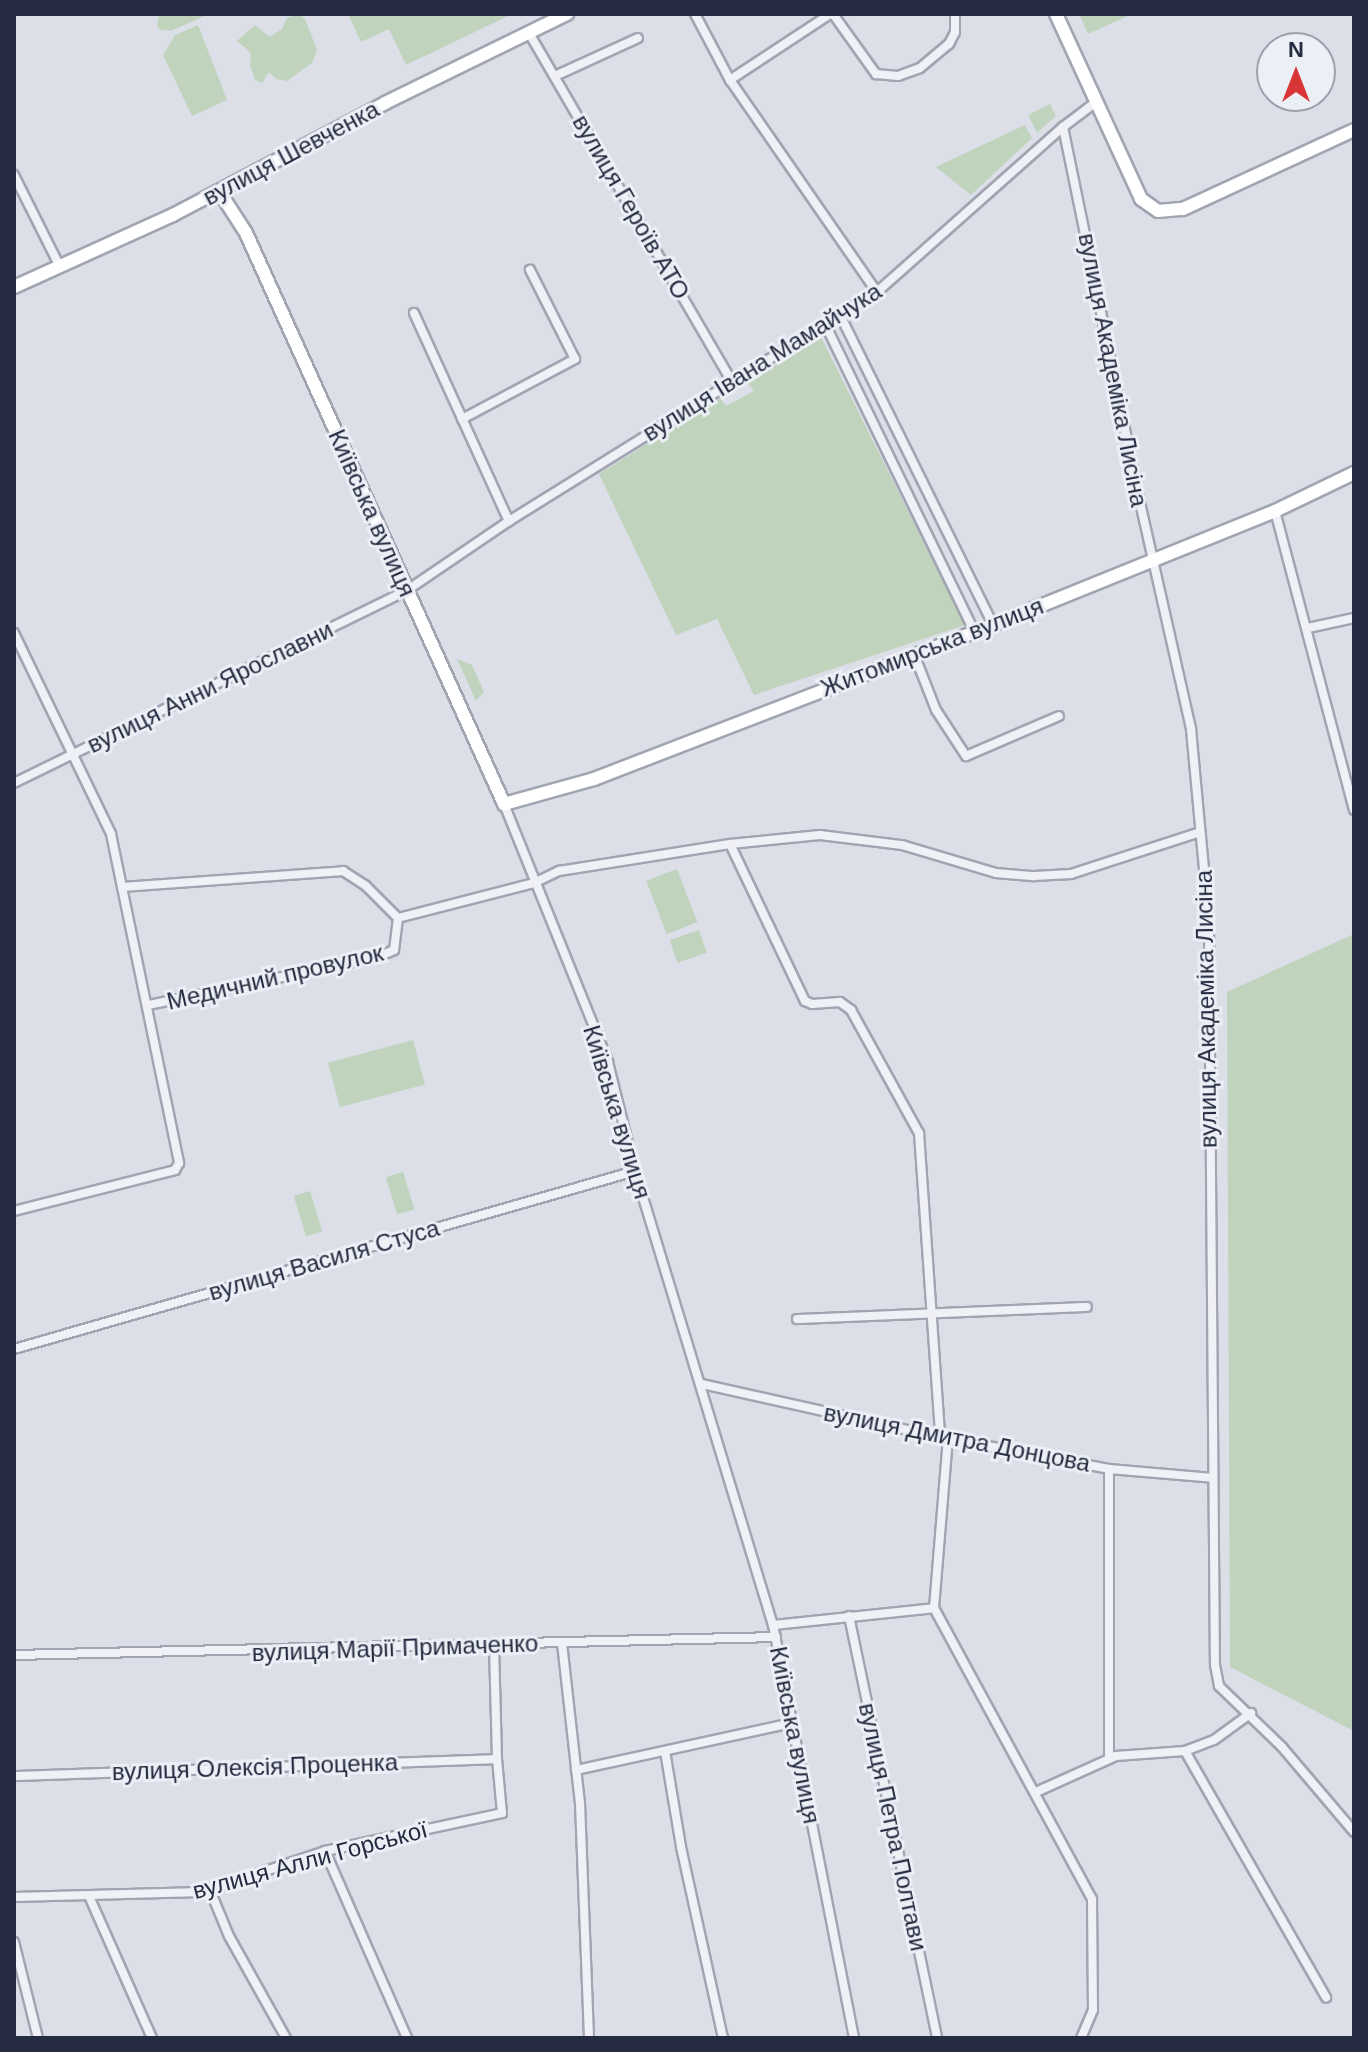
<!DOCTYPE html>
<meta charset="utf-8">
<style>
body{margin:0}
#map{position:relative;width:1368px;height:2052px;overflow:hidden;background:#dcdfe8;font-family:Arial,sans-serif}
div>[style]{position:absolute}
.green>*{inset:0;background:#bfd3bd;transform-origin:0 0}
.roads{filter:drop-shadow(2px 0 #a1a5b2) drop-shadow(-2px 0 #a1a5b2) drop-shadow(0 2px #a1a5b2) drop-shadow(0 -2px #a1a5b2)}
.street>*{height:8px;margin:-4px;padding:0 4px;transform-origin:4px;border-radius:4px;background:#eff1f6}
.secondary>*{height:12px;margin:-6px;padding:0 6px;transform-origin:6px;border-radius:6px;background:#fff}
span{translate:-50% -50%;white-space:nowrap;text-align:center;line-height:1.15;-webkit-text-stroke:6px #eceff6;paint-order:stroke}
.street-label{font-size:24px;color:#252b40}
.frame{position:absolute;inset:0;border:16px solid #252b40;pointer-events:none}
.north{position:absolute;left:1256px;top:32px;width:80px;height:80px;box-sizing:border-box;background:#eceff6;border:2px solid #9ca1ad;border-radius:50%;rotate:0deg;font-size:22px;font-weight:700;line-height:32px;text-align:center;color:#252b40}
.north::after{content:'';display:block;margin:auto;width:28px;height:36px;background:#d93537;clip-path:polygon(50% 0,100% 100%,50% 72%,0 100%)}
</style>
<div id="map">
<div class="green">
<div style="clip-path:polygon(151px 14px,209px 14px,171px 31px,160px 30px,157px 26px,159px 16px)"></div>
<div style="clip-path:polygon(299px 14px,305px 19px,317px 50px,312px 63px,287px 81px,276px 79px,269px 72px,262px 83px,255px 80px,250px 65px,251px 53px,237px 41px,255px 25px,270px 37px,282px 29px,287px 18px)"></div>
<div style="clip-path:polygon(348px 14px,507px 14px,508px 16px,406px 65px,389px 29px,361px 42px)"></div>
<div style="clip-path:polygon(1079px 14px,1132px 14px,1088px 34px)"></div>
<div style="clip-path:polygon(198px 25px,227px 100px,192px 116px,163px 55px,175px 35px)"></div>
<div style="clip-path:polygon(1050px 104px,1056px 116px,1037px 133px,1028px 115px)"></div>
<div style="clip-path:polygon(1025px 125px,1032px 138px,971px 195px,936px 167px)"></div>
<div style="clip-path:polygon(821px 337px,965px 625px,754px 695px,717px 619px,676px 635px,599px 474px,720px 398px,726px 406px,754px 391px,747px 382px)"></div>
<div style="clip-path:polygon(457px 659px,472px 665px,484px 692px,476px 701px)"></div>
<div style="left:677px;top:869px;width:57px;height:33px;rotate:69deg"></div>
<div style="left:699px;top:930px;width:24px;height:31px;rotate:71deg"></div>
<div style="clip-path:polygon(1354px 934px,1354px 1731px,1230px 1667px,1227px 992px)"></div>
<div style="left:413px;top:1040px;width:46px;height:88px;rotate:75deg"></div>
<div style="left:403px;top:1172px;width:39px;height:18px;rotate:73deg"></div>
<div style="left:310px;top:1191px;width:42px;height:17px;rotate:73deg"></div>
</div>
<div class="roads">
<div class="street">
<div style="left:695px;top:14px;width:75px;rotate:62.1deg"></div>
<div style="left:730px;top:80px;width:258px;rotate:55.3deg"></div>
<div style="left:833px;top:14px;width:74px;rotate:54.4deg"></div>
<div style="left:876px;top:74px;width:22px;rotate:5deg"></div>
<div style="left:898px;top:76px;width:23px;rotate:-20deg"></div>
<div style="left:920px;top:68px;width:38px;rotate:-40deg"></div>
<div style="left:949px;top:44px;width:13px;rotate:-63deg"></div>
<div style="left:955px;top:32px;width:18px;rotate:-90deg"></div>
<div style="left:529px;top:33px;width:404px;rotate:59.8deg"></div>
<div style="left:555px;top:76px;width:91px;rotate:-24.6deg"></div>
<div style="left:730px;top:80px;width:120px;rotate:-33.4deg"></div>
<div style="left:1063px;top:127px;width:369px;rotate:78.4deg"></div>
<div style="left:1137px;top:489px;width:246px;rotate:77.3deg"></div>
<div style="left:1191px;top:729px;width:196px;rotate:84.7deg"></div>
<div style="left:1209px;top:924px;width:741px;rotate:89.54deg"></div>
<div style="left:1215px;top:1665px;width:21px;rotate:79deg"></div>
<div style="left:1219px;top:1686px;width:88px;rotate:44.1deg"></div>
<div style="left:1282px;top:1747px;width:111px;rotate:49.7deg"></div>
<div style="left:14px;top:175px;width:103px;rotate:63.4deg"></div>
<div style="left:414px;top:313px;width:229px;rotate:65.5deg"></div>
<div style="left:841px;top:317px;width:343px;rotate:63.7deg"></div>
<div style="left:826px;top:326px;width:339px;rotate:64.1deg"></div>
<div style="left:462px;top:419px;width:128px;rotate:-28deg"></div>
<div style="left:575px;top:359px;width:100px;rotate:-116.8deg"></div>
<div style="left:1275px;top:511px;width:309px;rotate:75.2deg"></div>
<div style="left:1308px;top:628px;width:47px;rotate:-12.3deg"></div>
<div style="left:14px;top:633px;width:223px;rotate:64.2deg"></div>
<div style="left:111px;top:834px;width:336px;rotate:78.3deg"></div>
<div style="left:179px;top:1163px;width:8px;rotate:120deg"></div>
<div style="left:175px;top:1170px;width:166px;rotate:165.7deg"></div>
<div style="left:914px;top:654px;width:60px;rotate:68.6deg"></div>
<div style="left:936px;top:710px;width:55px;rotate:56.9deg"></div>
<div style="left:966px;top:756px;width:101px;rotate:-23.3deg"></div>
<div style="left:14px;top:783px;width:436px;rotate:-26.1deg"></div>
<div style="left:406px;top:591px;width:125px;rotate:-34.2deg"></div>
<div style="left:509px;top:521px;width:433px;rotate:-31.9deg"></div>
<div style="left:877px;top:292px;width:249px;rotate:-41.6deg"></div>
<div style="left:1063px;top:127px;width:41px;rotate:-37.1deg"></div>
<div style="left:504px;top:804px;width:278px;rotate:68deg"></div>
<div style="left:608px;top:1062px;width:112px;rotate:76.1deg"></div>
<div style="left:635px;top:1171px;width:475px;rotate:73.1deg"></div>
<div style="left:773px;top:1625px;width:421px;rotate:78.9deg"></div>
<div style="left:730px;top:844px;width:174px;rotate:64.5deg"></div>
<div style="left:805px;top:1001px;width:8px;rotate:23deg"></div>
<div style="left:812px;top:1004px;width:28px;rotate:-4deg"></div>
<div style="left:840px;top:1002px;width:14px;rotate:36deg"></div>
<div style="left:851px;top:1010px;width:141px;rotate:61.1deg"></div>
<div style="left:919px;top:1133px;width:305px;rotate:86deg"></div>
<div style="left:122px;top:887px;width:222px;rotate:-4.1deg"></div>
<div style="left:343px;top:871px;width:27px;rotate:33deg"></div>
<div style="left:366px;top:886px;width:45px;rotate:45deg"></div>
<div style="left:398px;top:918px;width:32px;rotate:97deg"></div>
<div style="left:394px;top:950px;width:17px;rotate:156deg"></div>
<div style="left:378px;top:957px;width:235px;rotate:168.2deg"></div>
<div style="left:398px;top:918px;width:140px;rotate:-14.4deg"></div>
<div style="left:534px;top:883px;width:28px;rotate:-26deg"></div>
<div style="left:559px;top:871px;width:173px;rotate:-9deg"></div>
<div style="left:730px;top:844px;width:90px;rotate:-5.7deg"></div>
<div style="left:820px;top:835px;width:83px;rotate:7deg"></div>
<div style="left:902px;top:845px;width:98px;rotate:16.6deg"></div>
<div style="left:996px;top:873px;width:38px;rotate:5deg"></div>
<div style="left:1034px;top:876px;width:37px;rotate:-3deg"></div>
<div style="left:1071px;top:874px;width:136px;rotate:-18deg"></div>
<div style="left:797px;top:1319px;width:290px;rotate:-2.4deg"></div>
<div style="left:14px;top:1349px;width:646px;rotate:-15.99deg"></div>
<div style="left:702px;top:1384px;width:244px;rotate:12.6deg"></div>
<div style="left:940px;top:1437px;width:172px;rotate:10.7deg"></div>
<div style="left:1109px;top:1469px;width:104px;rotate:4.9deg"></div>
<div style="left:934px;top:1608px;width:331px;rotate:61.5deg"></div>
<div style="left:1092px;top:1899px;width:111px;rotate:89.5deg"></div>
<div style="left:1093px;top:2010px;width:30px;rotate:113deg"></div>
<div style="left:849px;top:1616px;width:431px;rotate:78.2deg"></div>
<div style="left:773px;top:1625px;width:162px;rotate:-6deg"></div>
<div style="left:934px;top:1608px;width:171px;rotate:-85.3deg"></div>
<div style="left:562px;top:1643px;width:161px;rotate:83.6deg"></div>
<div style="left:580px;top:1803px;width:235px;rotate:87.8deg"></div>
<div style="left:14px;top:1655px;width:762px;rotate:-1.35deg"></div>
<div style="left:665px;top:1751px;width:97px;rotate:80.5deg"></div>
<div style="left:681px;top:1847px;width:196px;rotate:77.6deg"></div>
<div style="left:1185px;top:1751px;width:284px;rotate:60.2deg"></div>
<div style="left:1109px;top:1758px;width:289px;rotate:-90deg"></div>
<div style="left:576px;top:1770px;width:221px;rotate:-12.3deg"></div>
<div style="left:14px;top:1776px;width:483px;rotate:-2deg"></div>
<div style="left:1036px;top:1792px;width:88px;rotate:-24.2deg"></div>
<div style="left:1116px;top:1756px;width:69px;rotate:-4.1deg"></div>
<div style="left:1185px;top:1751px;width:31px;rotate:-21deg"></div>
<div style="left:1214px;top:1740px;width:46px;rotate:-36.1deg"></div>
<div style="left:325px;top:1851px;width:204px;rotate:66.3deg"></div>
<div style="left:210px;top:1890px;width:50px;rotate:67.6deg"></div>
<div style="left:229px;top:1936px;width:117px;rotate:60.8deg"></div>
<div style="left:89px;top:1896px;width:155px;rotate:66.1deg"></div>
<div style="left:14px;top:1897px;width:188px;rotate:-1.5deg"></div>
<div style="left:202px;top:1892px;width:130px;rotate:-18.4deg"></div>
<div style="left:325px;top:1851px;width:181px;rotate:-12.1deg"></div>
<div style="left:502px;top:1813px;width:54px;rotate:-95.3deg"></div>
<div style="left:497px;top:1759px;width:114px;rotate:-91.5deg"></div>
<div style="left:14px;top:1942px;width:99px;rotate:76deg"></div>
</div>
<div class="secondary">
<div style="left:1056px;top:14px;width:204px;rotate:65.3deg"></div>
<div style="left:1141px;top:199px;width:21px;rotate:35deg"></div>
<div style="left:1158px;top:211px;width:25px;rotate:-5deg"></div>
<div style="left:1183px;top:209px;width:188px;rotate:-24.8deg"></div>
<div style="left:219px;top:191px;width:50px;rotate:57.3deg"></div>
<div style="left:246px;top:233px;width:627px;rotate:65.68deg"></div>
<div style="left:504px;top:804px;width:93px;rotate:-15.5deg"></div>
<div style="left:594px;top:779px;width:428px;rotate:-21.1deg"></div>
<div style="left:993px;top:625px;width:304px;rotate:-22deg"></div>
<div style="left:1275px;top:511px;width:88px;rotate:-25.7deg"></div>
<div style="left:14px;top:287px;width:175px;rotate:-24.4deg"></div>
<div style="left:173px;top:215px;width:240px;rotate:-27.8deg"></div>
<div style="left:385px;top:103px;width:203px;rotate:-26.1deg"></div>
</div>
</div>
<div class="street-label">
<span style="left:291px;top:153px;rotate:-28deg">вулиця Шевченка</span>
<span style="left:631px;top:207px;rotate:60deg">вулиця Героїв АТО</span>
<span style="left:762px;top:362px;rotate:-32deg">вулиця Івана Мамайчука</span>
<span style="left:1113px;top:370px;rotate:79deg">вулиця Академіка Лисіна</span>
<span style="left:372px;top:513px;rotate:66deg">Київська вулиця</span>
<span style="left:932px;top:647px;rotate:-21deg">Житомирська вулиця</span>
<span style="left:210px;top:687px;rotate:-26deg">вулиця Анни Ярославни</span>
<span style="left:275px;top:977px;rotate:-13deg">Медичний провулок</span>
<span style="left:1206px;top:1009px;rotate:-91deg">вулиця Академіка Лисіна</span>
<span style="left:617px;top:1112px;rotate:73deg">Київська вулиця</span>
<span style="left:324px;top:1260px;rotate:-16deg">вулиця Василя Стуса</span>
<span style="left:957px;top:1438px;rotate:11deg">вулиця Дмитра Донцова</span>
<span style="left:395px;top:1648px;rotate:-2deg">вулиця Марії Примаченко</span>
<span style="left:795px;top:1735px;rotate:79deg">Київська вулиця</span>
<span style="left:255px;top:1767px;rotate:-2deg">вулиця Олексія Проценка</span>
<span style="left:893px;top:1827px;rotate:78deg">вулиця Петра Полтави</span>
<span style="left:310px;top:1860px;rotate:-15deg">вулиця Алли Горської</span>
</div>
<div class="frame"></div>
<div class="north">N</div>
</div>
